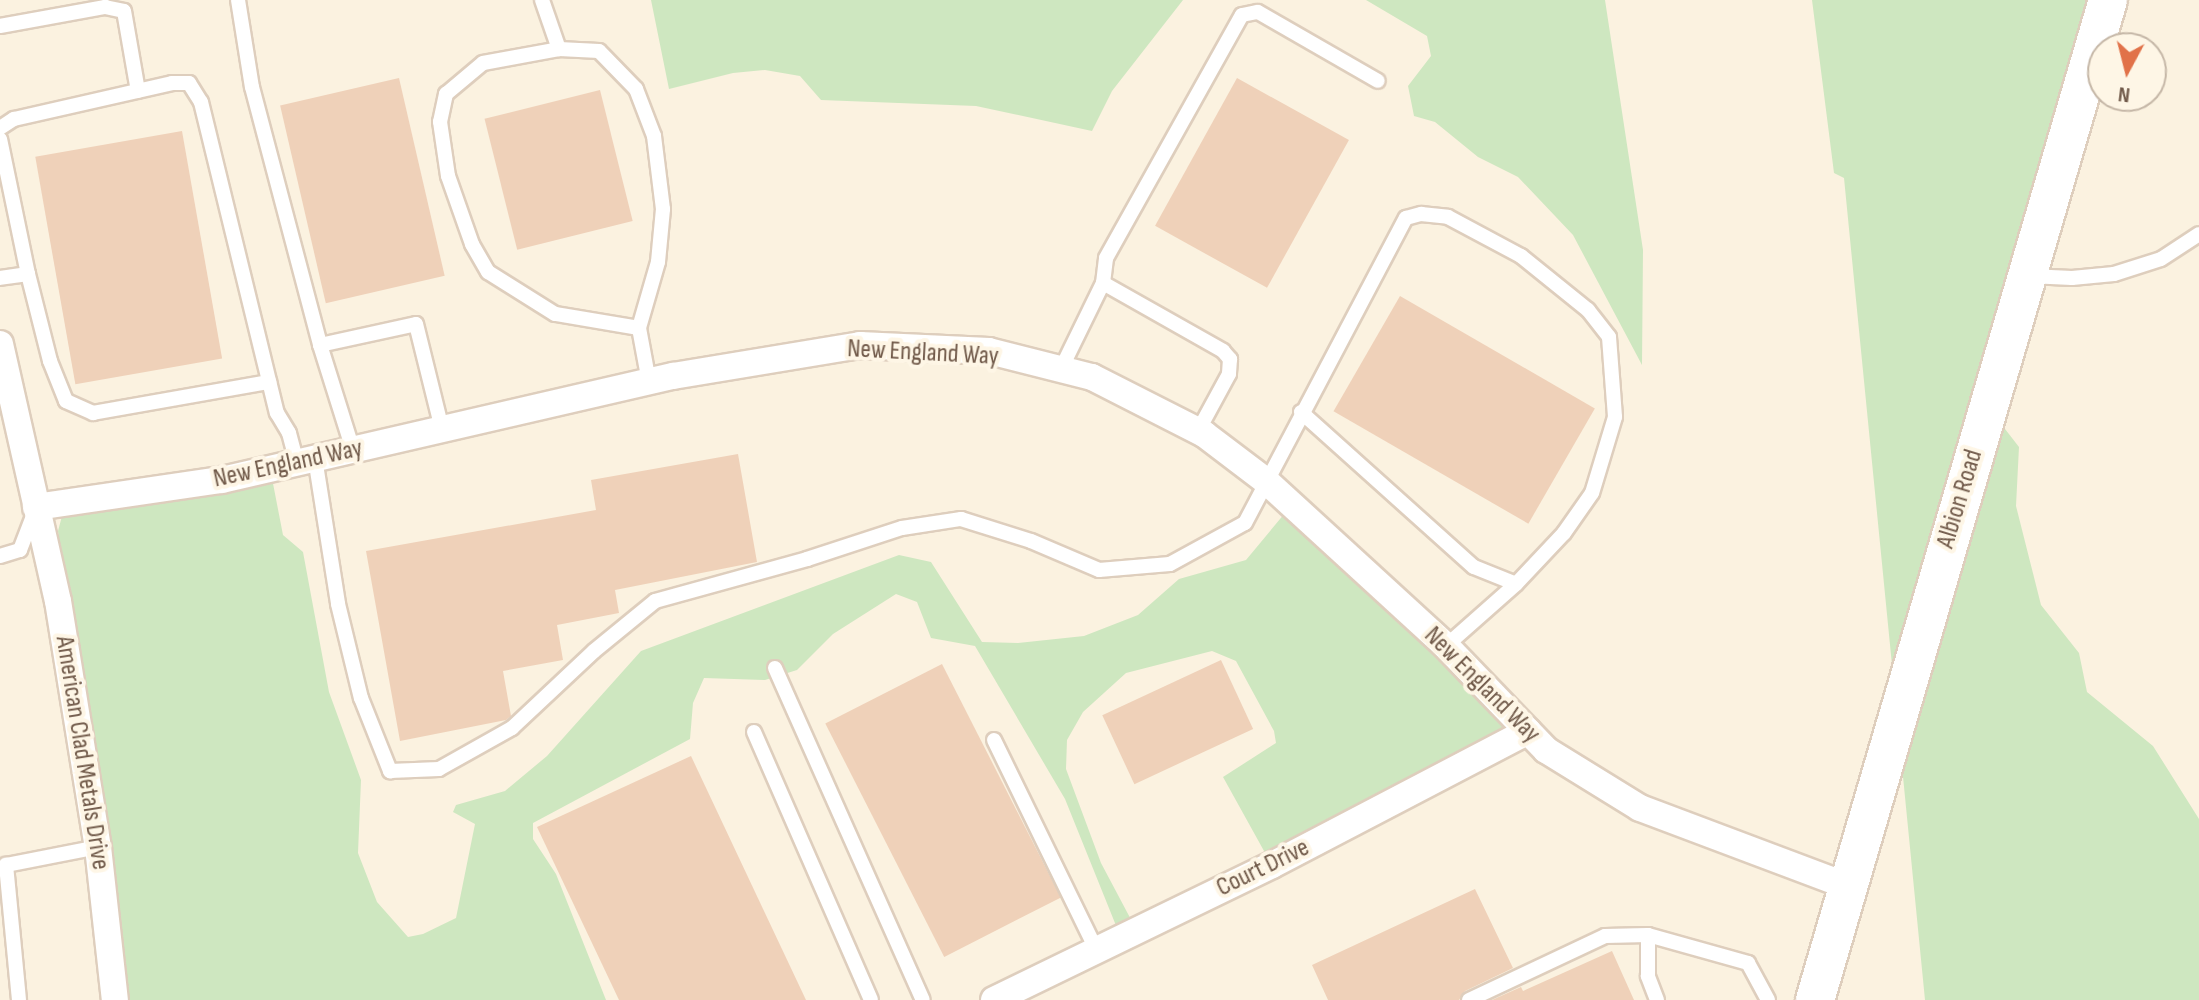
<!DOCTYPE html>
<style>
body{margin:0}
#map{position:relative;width:2199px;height:1000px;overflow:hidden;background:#fbf2e0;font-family:"Sofia Sans Condensed",sans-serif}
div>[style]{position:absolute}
.green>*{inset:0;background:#cee7c0}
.building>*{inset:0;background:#efd1b9;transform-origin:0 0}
.roads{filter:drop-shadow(2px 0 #decebd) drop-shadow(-2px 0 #decebd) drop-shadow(0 2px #decebd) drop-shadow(0 -2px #decebd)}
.service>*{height:14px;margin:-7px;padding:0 7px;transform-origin:7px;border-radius:7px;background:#fff}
.minor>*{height:26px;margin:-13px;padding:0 13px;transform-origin:13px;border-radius:13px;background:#fff}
.secondary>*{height:38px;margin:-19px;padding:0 19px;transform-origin:19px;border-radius:19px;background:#fff}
span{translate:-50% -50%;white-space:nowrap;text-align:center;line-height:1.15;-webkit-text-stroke:8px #fef6e6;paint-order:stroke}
.street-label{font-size:26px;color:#705949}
.north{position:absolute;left:2087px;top:32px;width:80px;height:80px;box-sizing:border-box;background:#fef6e6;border:2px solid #c5b7a7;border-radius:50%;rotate:187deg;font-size:22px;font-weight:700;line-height:32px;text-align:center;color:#705949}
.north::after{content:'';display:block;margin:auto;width:28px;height:36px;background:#e17249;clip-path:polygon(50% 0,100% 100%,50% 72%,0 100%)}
</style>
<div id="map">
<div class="green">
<div style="clip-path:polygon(651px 0,1183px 0,1112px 91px,1092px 131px,976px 106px,821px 100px,800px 76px,765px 70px,733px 73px,669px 89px)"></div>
<div style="clip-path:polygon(1366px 0,1605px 0,1643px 250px,1642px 365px,1573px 235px,1518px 177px,1478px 157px,1435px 122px,1414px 116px,1408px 86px,1431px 56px,1427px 36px)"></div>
<div style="clip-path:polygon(1812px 0,2109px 0,1988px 407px,2019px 447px,2016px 506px,2041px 605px,2079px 653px,2087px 692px,2153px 746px,2199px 819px,2199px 1000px,1925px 1000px,1844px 178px,1834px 173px)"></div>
<div style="clip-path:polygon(270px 468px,283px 535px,303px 552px,329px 692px,361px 780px,358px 853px,377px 902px,408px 937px,423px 934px,456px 918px,475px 824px,453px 812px,456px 805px,505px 791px,547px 756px,641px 651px,899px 555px,931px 562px,982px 642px,1018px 643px,1084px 636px,1138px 615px,1179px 579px,1246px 560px,1295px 501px,1526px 731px,1269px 860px,1223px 777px,1276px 743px,1274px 731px,1236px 661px,1212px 651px,1126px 673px,1083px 712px,1067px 740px,1066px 769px,1101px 863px,1136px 929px,1121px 938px,1065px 799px,975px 646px,931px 638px,917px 602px,896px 594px,833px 634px,797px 670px,765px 680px,704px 678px,693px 703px,690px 739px,533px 823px,533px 839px,556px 874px,606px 1000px,114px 1000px,58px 531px,65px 505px)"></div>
</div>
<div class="building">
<div style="left:399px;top:78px;width:203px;height:122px;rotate:77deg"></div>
<div style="left:1237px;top:78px;width:128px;height:169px;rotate:29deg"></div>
<div style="left:600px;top:90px;width:135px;height:119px;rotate:76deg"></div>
<div style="left:182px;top:131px;width:231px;height:149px;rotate:80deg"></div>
<div style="left:1400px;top:296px;width:225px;height:133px;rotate:30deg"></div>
<div style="clip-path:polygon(738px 454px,757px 562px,615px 590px,619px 613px,557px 625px,563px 660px,503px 671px,511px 716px,506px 720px,400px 741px,366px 551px,596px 510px,591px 480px)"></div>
<div style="left:1221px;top:660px;width:76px;height:131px;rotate:65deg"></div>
<div style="left:942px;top:664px;width:262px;height:131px;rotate:63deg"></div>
<div style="clip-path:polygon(691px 756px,806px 1000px,619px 1000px,537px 827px)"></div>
<div style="clip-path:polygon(1475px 889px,1513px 968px,1465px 991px,1459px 1000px,1328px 1000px,1312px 965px)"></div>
<div style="clip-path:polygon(1612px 951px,1634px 1000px,1492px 1000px,1521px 987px,1523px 991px)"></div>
</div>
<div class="roads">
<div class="service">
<div style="left:238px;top:0;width:88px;rotate:80.9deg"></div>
<div style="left:252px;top:87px;width:267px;rotate:75.2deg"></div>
<div style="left:542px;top:0;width:52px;rotate:70.9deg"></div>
<div style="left:0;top:26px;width:107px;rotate:-10.3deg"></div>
<div style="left:105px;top:7px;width:19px;rotate:12deg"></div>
<div style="left:124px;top:11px;width:81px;rotate:80.1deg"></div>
<div style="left:0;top:128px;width:17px;rotate:-33deg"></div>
<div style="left:14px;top:119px;width:162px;rotate:-12.8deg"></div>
<div style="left:172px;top:83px;width:17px"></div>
<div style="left:189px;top:83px;width:22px;rotate:58deg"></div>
<div style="left:201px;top:102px;width:320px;rotate:76.3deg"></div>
<div style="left:277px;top:413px;width:23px;rotate:59deg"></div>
<div style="left:289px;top:433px;width:31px;rotate:75deg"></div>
<div style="left:0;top:139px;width:138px;rotate:78.3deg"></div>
<div style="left:28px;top:274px;width:28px;rotate:172deg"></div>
<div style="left:28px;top:274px;width:90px;rotate:75.8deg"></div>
<div style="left:50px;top:361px;width:43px;rotate:68.2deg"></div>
<div style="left:66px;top:401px;width:30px;rotate:24deg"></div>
<div style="left:93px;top:413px;width:179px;rotate:-10deg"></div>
<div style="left:2029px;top:276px;width:43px;rotate:2.7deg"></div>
<div style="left:2072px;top:278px;width:42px;rotate:-5.4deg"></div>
<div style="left:2114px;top:274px;width:49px;rotate:-17.7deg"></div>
<div style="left:2161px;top:259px;width:45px;rotate:-33.3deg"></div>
<div style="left:1103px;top:283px;width:138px;rotate:29.5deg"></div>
<div style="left:1223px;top:351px;width:11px;rotate:49deg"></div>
<div style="left:1230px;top:359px;width:15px;rotate:94deg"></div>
<div style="left:1229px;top:374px;width:65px;rotate:118.5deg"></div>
<div style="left:639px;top:328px;width:85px;rotate:-170.5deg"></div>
<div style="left:555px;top:314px;width:79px;rotate:-147.9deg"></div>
<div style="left:488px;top:272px;width:32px;rotate:-120deg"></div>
<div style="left:472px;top:244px;width:72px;rotate:-109.4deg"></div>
<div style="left:448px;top:176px;width:55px;rotate:-98.4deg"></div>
<div style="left:440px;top:122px;width:29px;rotate:-78deg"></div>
<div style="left:446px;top:94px;width:48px;rotate:-40deg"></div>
<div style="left:483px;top:63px;width:77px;rotate:-10.4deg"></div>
<div style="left:559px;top:49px;width:40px;rotate:2.9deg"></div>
<div style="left:599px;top:51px;width:53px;rotate:45.8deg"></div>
<div style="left:636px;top:89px;width:50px;rotate:69deg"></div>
<div style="left:654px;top:136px;width:74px;rotate:83deg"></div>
<div style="left:663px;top:209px;width:53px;rotate:95.4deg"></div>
<div style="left:658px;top:262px;width:69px;rotate:106.1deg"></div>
<div style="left:639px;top:328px;width:55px;rotate:79.5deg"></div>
<div style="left:1061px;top:369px;width:96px;rotate:-64deg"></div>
<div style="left:1103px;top:283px;width:25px;rotate:-83deg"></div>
<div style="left:1106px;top:258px;width:278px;rotate:-60.8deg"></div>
<div style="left:1242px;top:15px;width:16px;rotate:-11deg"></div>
<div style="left:1258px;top:12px;width:138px;rotate:29.9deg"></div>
<div style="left:1301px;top:412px;width:232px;rotate:41.9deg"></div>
<div style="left:1474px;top:567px;width:45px;rotate:22deg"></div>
<div style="left:353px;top:450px;width:110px;rotate:-107.4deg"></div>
<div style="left:320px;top:345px;width:98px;rotate:-12.3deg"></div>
<div style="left:416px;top:324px;width:108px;rotate:76.1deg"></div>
<div style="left:315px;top:458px;width:148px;rotate:81deg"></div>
<div style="left:338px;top:604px;width:97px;rotate:76.3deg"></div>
<div style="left:361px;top:698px;width:79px;rotate:68.3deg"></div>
<div style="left:390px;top:771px;width:49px;rotate:-2.3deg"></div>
<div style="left:439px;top:769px;width:84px;rotate:-29.3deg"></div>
<div style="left:512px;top:728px;width:112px;rotate:-43.2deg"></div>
<div style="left:594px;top:651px;width:79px;rotate:-39.3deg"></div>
<div style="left:655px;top:601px;width:158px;rotate:-15.4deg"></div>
<div style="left:807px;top:559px;width:100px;rotate:-18.1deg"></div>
<div style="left:902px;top:528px;width:60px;rotate:-8.7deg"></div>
<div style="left:961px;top:519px;width:73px;rotate:17.4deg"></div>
<div style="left:1031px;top:541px;width:74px;rotate:23.1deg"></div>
<div style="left:1099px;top:570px;width:71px;rotate:-4.8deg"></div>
<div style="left:1170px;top:564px;width:85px;rotate:-28.7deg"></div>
<div style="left:1245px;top:523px;width:345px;rotate:-62.2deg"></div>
<div style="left:1406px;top:218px;width:16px;rotate:-15deg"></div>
<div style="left:1421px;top:214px;width:27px;rotate:6deg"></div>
<div style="left:1448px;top:217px;width:83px;rotate:28.1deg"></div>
<div style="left:1521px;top:256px;width:86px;rotate:38.9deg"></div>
<div style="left:1588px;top:310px;width:34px;rotate:52deg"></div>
<div style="left:1609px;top:337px;width:80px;rotate:85.7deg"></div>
<div style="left:1615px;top:417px;width:79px;rotate:106.8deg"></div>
<div style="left:1592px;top:493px;width:49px;rotate:125deg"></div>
<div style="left:1564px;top:533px;width:70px;rotate:133.3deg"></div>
<div style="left:1516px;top:584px;width:94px;rotate:138.5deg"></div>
<div style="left:0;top:556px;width:21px;rotate:-17deg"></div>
<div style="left:20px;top:550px;width:42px;rotate:-69deg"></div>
<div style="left:775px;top:668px;width:363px;rotate:66deg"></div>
<div style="left:754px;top:732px;width:292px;rotate:66.4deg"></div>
<div style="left:994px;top:740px;width:233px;rotate:64deg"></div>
<div style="left:19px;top:1000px;width:136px;rotate:-95.5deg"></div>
<div style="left:6px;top:865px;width:94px;rotate:-11.1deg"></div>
<div style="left:1469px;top:1000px;width:150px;rotate:-25.2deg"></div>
<div style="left:1605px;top:936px;width:43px;rotate:-1.3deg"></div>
<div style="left:1657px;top:1000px;width:26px;rotate:-111deg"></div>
<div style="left:1648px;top:976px;width:41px;rotate:-90deg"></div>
<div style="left:1648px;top:935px;width:104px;rotate:15.6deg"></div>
<div style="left:1748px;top:963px;width:42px;rotate:61.6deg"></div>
</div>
<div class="minor">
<div style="left:0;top:344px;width:263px;rotate:77.3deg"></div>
<div style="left:58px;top:601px;width:249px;rotate:80.8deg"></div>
<div style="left:98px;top:847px;width:154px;rotate:83.7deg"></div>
<div style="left:36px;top:507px;width:188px;rotate:-8.3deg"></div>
<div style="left:222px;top:480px;width:463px;rotate:-13deg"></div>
<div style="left:673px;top:376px;width:190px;rotate:-9.4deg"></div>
<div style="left:860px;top:345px;width:129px;rotate:2.7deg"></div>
<div style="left:989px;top:351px;width:106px;rotate:14.2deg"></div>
<div style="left:1092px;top:377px;width:126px;rotate:27deg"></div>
<div style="left:1204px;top:434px;width:78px;rotate:37.2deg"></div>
<div style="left:1266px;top:481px;width:244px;rotate:42.5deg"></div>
<div style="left:1446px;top:646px;width:144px;rotate:46.1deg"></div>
<div style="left:1546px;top:750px;width:110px;rotate:31.7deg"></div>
<div style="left:1640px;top:808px;width:221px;rotate:20.6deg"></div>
<div style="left:994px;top:1000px;width:309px;rotate:-25.9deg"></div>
<div style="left:1272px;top:865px;width:289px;rotate:-27.6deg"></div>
</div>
<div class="secondary">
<div style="left:1815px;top:1000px;width:1042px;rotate:-73.67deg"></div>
</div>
</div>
<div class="street-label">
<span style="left:923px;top:353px;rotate:3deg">New England Way</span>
<span style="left:288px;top:464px;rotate:-12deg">New England Way</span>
<span style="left:1960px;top:499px;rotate:-73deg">Albion Road</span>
<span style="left:1482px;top:685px;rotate:45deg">New England Way</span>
<span style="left:82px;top:753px;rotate:81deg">American Clad Metals Drive</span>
<span style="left:1263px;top:868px;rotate:-26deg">Court Drive</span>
</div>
<div class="north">N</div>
</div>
